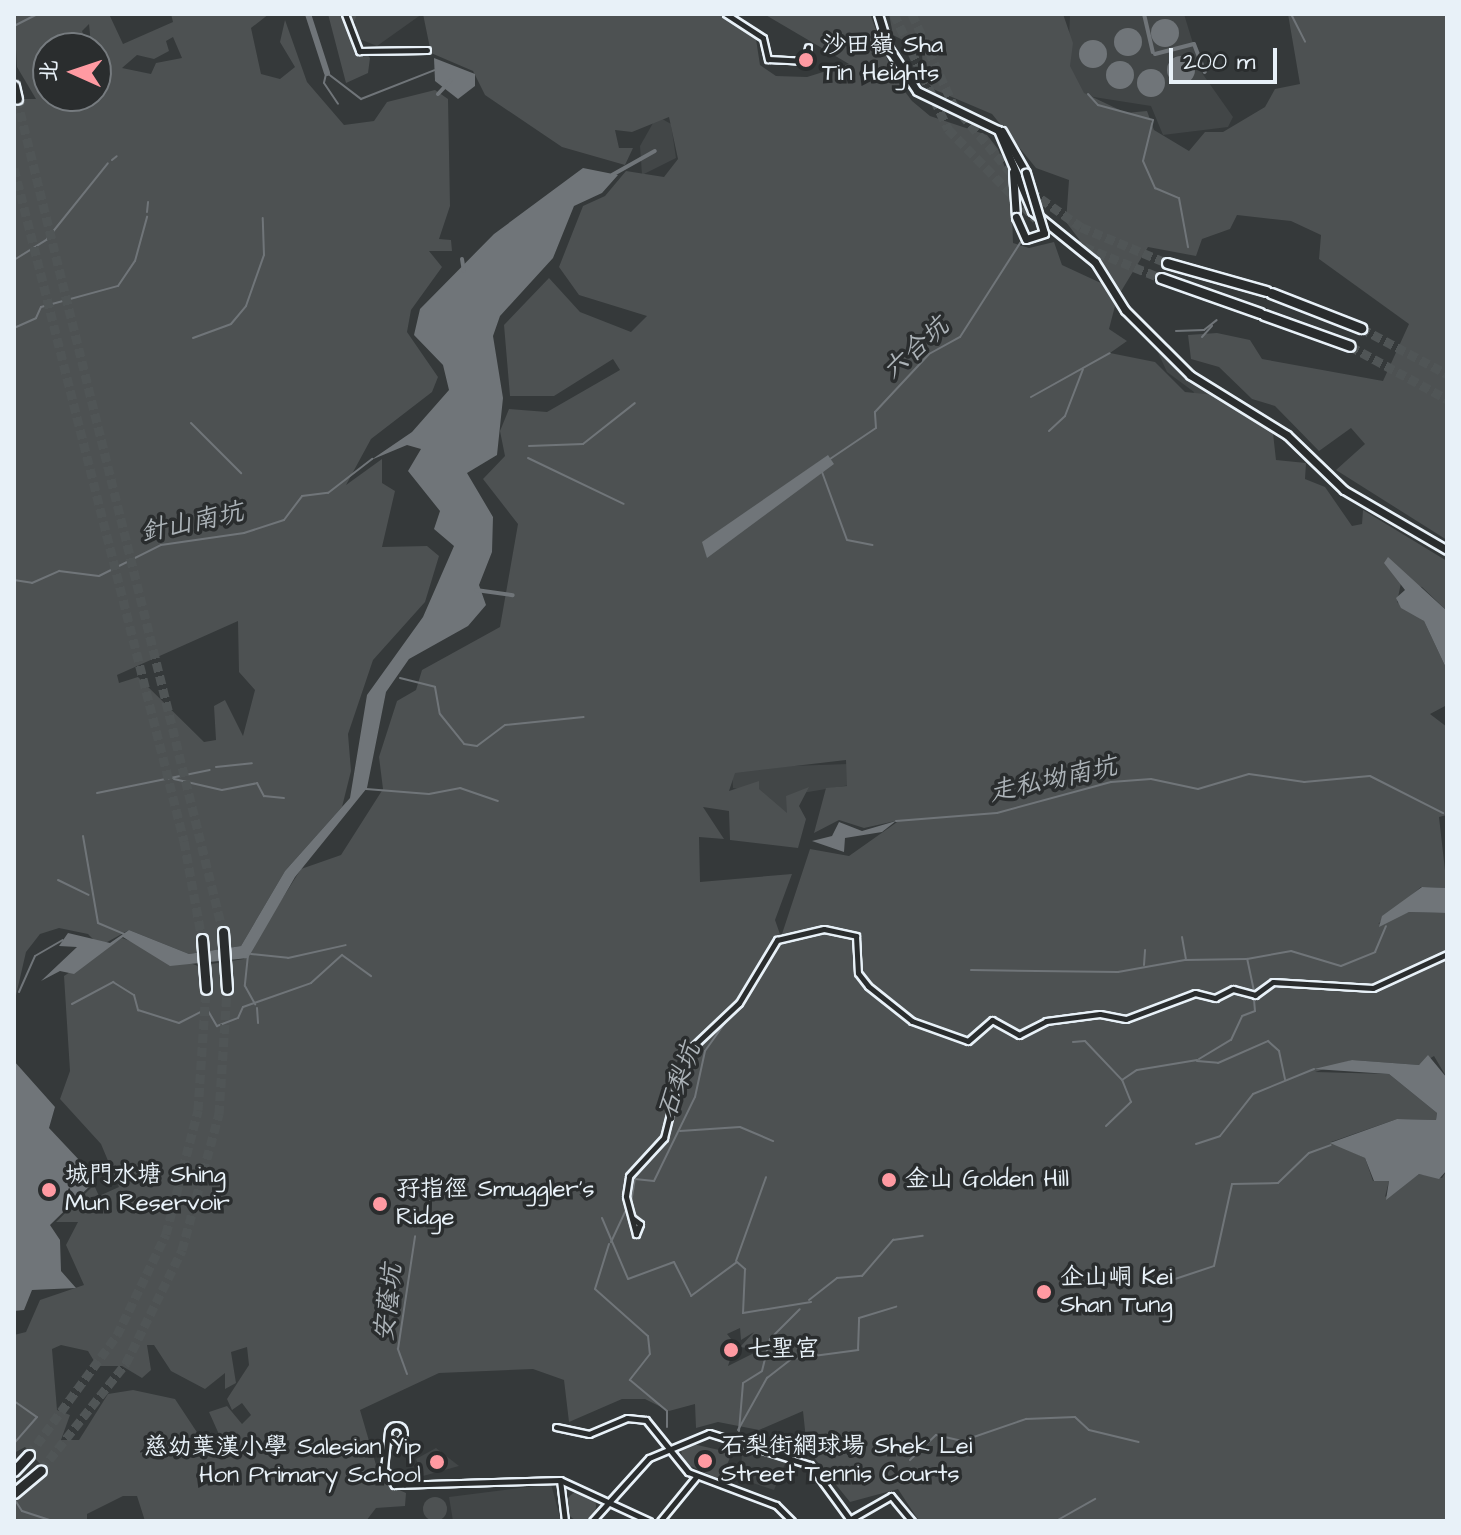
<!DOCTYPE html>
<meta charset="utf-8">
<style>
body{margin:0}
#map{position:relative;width:1461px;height:1535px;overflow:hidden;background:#35393a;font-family:"Architects Daughter","LXGW WenKai TC",sans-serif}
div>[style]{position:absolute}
.built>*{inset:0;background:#424647}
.green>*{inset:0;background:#4d5152}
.round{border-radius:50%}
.water>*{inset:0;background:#707579}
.stream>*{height:2px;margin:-1px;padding:0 1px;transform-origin:1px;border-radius:1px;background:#707579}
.canal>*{height:4px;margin:-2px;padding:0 2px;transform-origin:2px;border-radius:2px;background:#707579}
.river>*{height:6px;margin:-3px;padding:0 3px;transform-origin:3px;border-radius:3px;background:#707579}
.highway-tunnel>*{height:9px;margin-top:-4.5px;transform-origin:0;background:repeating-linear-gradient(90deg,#505556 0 9px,transparent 0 13.5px)}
.roads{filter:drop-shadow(2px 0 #e8f1f8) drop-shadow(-2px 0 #e8f1f8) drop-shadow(0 2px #e8f1f8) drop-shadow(0 -2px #e8f1f8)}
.minor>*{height:5px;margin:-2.5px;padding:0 2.5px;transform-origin:2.5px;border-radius:2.5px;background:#2a2d2e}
.minor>.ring{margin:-2.5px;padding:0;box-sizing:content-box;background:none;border:5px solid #2a2d2e;border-radius:50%}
.major>*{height:7px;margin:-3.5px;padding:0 3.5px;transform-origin:3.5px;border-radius:3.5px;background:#2a2d2e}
.highway>*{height:9px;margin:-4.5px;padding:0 4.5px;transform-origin:4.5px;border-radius:4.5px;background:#2a2d2e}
.bridges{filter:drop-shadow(2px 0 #e8f1f8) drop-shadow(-2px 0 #e8f1f8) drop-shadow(0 2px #e8f1f8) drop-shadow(0 -2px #e8f1f8)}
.major-bridge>*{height:7px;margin:-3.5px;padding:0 3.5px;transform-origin:3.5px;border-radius:3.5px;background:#2a2d2e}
.dots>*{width:22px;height:22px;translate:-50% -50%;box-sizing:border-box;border:4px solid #2a2d2e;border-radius:50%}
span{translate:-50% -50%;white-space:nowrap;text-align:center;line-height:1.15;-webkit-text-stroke:7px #2a2d2e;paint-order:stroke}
.poi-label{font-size:24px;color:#e8f1f8}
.left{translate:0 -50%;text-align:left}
.right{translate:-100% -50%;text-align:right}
.water-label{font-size:26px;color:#acb3b8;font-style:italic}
.frame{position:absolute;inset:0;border:16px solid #e8f1f8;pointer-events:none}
.north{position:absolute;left:32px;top:32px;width:80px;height:80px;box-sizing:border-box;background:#2a2d2e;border:2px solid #767b7f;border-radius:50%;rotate:273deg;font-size:22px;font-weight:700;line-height:32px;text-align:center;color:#e8f1f8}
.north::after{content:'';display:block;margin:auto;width:28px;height:36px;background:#ff9aa2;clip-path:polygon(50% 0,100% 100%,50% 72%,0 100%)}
.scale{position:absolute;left:1169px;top:48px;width:108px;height:36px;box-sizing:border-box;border:4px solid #e8f1f8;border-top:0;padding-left:10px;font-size:24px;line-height:28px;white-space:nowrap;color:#e8f1f8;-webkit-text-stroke:6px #2a2d2e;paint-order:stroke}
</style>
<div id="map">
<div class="built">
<div style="clip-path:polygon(422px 14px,377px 46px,357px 38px,354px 14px)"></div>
<div style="clip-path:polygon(1070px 14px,1184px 14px,1202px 73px,1233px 117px,1228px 127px,1163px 135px,1151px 106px,1081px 95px,1068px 65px)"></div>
<div style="clip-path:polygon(657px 116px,671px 124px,676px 158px,642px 175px,640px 146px)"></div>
<div style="clip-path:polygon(1154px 344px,1210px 390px,1212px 396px,1191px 400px,1194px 392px,1167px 372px)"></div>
<div style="clip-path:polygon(848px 764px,850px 785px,802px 793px,790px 817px,758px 792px,733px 788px,732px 768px)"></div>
<div style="clip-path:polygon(742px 1447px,787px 1459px,774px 1490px,741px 1479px)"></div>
<div style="clip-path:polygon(436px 1448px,459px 1466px,423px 1476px,416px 1459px)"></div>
<div style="clip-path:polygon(551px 1484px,561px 1521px,453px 1521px,449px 1497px)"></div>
</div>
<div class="green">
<div style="clip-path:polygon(evenodd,14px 14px,109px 14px,123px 44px,173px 22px,171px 14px,269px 14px,251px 28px,261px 74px,280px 79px,295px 67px,280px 42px,285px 20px,307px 82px,344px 125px,374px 121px,387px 102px,435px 90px,448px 99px,450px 206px,439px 239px,451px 240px,452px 251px,429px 251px,442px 267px,411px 310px,407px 332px,438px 377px,432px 392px,371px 439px,346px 485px,382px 459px,382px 483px,395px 491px,382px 547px,427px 546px,439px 556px,425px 602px,373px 660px,348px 734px,351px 771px,342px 807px,285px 871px,241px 946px,189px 954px,129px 930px,100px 946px,88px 934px,59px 928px,40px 934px,26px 952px,14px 1004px,14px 99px,36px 99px,17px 67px,14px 14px,89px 24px,96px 96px,48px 96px,48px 48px,88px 48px,82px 31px,89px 24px,14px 14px,173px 37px,182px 58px,156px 63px,151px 74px,122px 68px,137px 55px,154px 59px,169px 51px,166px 41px,173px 37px,14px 14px,238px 621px,239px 672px,255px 690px,243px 736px,225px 700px,214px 706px,216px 740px,204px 742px,138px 677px,119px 683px,117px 675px,238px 621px)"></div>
<div style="clip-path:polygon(328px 14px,357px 14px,350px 34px,370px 58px,368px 73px,346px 83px)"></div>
<div style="clip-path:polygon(evenodd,423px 14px,721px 14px,756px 39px,760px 65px,776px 76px,807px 77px,849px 64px,764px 14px,870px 14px,894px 77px,912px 101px,930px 116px,987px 135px,998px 149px,1011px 183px,1013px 243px,1029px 248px,1054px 242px,1062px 265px,1103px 284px,1115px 306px,1109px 329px,1127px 341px,1110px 353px,1155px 362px,1185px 392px,1215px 395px,1242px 411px,1273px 433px,1276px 460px,1306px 463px,1305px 479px,1325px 487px,1352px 526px,1362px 524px,1363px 510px,1447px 561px,1447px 611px,1422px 587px,1401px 583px,1397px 602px,1424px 621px,1447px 670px,1447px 705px,1430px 714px,1447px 727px,1447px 815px,1439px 817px,1447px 888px,1421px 887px,1378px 924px,1409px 912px,1447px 913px,1447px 1078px,1434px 1056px,1419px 1065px,1352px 1060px,1315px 1072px,1389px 1074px,1437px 1113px,1436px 1120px,1397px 1119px,1331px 1142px,1365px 1158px,1373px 1181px,1389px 1181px,1385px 1197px,1419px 1174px,1442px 1178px,1447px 1170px,1447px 1521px,919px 1521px,898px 1489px,850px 1502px,807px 1449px,803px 1411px,759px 1430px,718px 1422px,696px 1428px,695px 1404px,669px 1411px,645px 1399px,622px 1399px,569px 1422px,564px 1380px,533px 1369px,439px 1373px,360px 1410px,381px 1482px,406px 1493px,405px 1506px,376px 1508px,366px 1521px,145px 1521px,137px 1496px,123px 1496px,87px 1514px,87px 1521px,14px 1521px,14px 1501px,47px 1472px,25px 1447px,14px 1453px,14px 1335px,26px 1332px,40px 1300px,84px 1285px,66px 1245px,78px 1222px,56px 1222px,94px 1185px,99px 1196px,119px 1187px,101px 1144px,60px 1099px,70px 1071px,64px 976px,122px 938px,198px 966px,244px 959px,301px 869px,341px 855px,383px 789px,379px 757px,397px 701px,416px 690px,422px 670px,500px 627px,518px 524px,483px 479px,505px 456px,500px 431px,509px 409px,547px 412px,620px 370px,613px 359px,554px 396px,510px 396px,504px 325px,549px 278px,580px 312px,631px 332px,647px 316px,579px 295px,559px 267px,583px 206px,605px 196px,626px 171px,664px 177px,678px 159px,669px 117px,632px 132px,615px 130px,619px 148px,633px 148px,625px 165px,562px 147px,485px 95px,473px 71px,431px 53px,423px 14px,846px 760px,847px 786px,826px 788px,814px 833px,839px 820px,864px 828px,900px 820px,849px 856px,810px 849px,781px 937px,775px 920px,792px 874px,700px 882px,699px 837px,724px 839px,703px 807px,729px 811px,730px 840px,798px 848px,806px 819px,799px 806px,809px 787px,786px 796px,787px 813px,759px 789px,759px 781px,729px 791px,735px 773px,846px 760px,423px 14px,740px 1328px,741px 1340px,754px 1332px,740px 1347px,760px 1350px,728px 1366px,735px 1344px,727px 1334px,740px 1328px,423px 14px,61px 1345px,88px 1351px,97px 1366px,122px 1366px,142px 1378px,151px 1370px,147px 1345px,154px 1345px,171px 1371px,205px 1389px,225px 1373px,225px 1389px,236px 1383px,231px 1352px,247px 1347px,249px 1365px,227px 1399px,232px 1410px,242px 1403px,251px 1415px,242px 1424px,227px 1406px,209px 1412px,226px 1450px,212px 1455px,175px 1399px,133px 1390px,108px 1394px,79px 1440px,61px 1440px,70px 1415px,57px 1410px,52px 1349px,61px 1345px)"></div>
<div style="clip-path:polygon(889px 14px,1063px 14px,1073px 43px,1070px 66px,1084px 93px,1126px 113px,1147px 111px,1154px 130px,1189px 151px,1205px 132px,1223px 132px,1265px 107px,1275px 89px,1300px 84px,1288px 14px,1447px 14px,1447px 540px,1336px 470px,1365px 444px,1351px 428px,1319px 451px,1275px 406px,1252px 399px,1219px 367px,1191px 359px,1188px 335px,1217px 333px,1250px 340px,1262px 359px,1383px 381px,1409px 324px,1319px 259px,1321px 235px,1291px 221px,1237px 215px,1230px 229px,1202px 239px,1196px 256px,1148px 247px,1120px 293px,1066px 222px,1069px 180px,1036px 168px,992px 114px,933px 89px,923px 77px,922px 50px,893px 35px)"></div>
<div style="clip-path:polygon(693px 1444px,732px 1453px,723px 1474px,717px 1478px,682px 1462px,681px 1445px)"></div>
<div class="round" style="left:566px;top:1491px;width:30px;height:30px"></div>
<div class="round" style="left:423px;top:1497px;width:24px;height:24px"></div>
</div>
<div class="water">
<div class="round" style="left:1151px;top:19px;width:28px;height:28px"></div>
<div class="round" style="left:1114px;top:28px;width:28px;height:28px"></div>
<div class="round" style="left:1079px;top:40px;width:28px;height:28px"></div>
<div class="round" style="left:1167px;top:56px;width:28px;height:28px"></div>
<div style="clip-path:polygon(434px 58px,475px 74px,475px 86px,458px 99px,435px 81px)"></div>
<div class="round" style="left:1106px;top:61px;width:28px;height:28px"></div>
<div class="round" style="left:1137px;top:69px;width:28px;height:28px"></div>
<div style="clip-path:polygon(583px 168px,618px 175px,602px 193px,574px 206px,553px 258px,500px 316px,493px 336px,503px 398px,497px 455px,467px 473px,493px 517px,492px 552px,479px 585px,486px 605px,468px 626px,409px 659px,386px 692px,367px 788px,295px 877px,248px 958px,170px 966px,123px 937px,74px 974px,60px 971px,41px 981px,77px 947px,59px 946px,68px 933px,110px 943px,129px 930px,189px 954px,241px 946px,285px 871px,350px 798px,367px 695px,423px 617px,454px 546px,434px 529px,440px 511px,408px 471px,421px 449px,407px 445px,371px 460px,412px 432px,449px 390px,443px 365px,414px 335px,420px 309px,494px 234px)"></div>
<div style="clip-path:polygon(828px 455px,834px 464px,707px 558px,702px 542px)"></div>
<div style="clip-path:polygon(1388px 557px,1447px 611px,1447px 670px,1424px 621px,1401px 608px,1396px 598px,1405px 590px,1384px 563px)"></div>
<div style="clip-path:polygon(896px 821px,882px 832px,845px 838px,844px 852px,812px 841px,832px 836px,839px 822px,862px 831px)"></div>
<div style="clip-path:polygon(1422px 887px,1447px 888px,1447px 913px,1409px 912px,1379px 927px,1382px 916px)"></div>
<div style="clip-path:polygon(1428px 1055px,1447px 1078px,1447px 1170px,1439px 1179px,1419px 1174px,1386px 1200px,1389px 1181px,1374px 1181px,1365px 1158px,1330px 1143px,1397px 1119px,1436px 1120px,1437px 1113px,1389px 1074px,1314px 1069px,1352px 1060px,1419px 1065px)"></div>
<div style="clip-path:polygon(14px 1061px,55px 1107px,49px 1128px,97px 1179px,50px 1225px,60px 1240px,61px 1271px,76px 1288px,32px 1290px,24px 1310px,14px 1311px)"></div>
</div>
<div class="stream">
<div style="left:1291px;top:14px;width:31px;rotate:63deg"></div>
<div style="left:14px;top:26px;width:27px;rotate:-27deg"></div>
<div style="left:327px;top:73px;width:43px;rotate:37.4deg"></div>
<div style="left:361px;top:99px;width:79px;rotate:-21.4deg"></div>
<div style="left:326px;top:74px;width:9px;rotate:103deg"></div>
<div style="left:324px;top:83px;width:25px;rotate:56deg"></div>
<div style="left:1088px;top:94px;width:15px;rotate:48deg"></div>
<div style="left:1098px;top:105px;width:57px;rotate:15.3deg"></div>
<div style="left:1153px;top:120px;width:42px;rotate:103.7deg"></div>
<div style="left:1143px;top:161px;width:30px;rotate:66deg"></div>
<div style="left:1155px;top:188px;width:26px;rotate:23deg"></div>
<div style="left:1179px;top:198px;width:50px;rotate:79.6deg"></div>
<div style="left:112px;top:160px;width:6px;rotate:-39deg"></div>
<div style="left:147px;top:212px;width:10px;rotate:-84deg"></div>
<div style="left:14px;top:260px;width:39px;rotate:-32deg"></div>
<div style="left:47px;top:239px;width:97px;rotate:-51.2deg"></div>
<div style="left:14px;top:328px;width:24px;rotate:-24deg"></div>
<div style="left:36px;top:318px;width:12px;rotate:-66deg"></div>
<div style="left:41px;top:307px;width:80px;rotate:-15.3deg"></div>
<div style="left:118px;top:286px;width:30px;rotate:-56deg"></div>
<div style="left:135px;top:261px;width:46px;rotate:-74.7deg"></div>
<div style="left:1176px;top:331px;width:28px;rotate:-2deg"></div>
<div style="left:1204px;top:330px;width:16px;rotate:-38deg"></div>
<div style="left:1202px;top:337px;width:15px;rotate:-48deg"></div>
<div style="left:193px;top:338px;width:40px;rotate:-20.2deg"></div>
<div style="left:231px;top:324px;width:23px;rotate:-50deg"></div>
<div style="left:246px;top:306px;width:54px;rotate:-70.6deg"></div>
<div style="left:264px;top:255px;width:37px;rotate:-92deg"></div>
<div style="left:1031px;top:397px;width:90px;rotate:-29.1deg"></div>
<div style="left:191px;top:423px;width:71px;rotate:45deg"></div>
<div style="left:1049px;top:431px;width:22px;rotate:-43deg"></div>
<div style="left:1065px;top:416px;width:50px;rotate:-69deg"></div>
<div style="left:529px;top:446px;width:54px;rotate:-2.1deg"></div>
<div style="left:583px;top:444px;width:66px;rotate:-38.3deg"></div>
<div style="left:528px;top:458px;width:106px;rotate:25.6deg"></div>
<div style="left:830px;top:459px;width:55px;rotate:-34deg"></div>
<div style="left:876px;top:428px;width:16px;rotate:-94deg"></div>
<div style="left:875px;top:412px;width:79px;rotate:-47deg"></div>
<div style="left:929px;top:354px;width:35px;rotate:-29deg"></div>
<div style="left:960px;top:337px;width:112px;rotate:-57.4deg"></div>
<div style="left:822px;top:472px;width:72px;rotate:69.8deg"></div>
<div style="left:847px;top:540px;width:26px;rotate:11deg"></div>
<div style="left:14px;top:580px;width:18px;rotate:9deg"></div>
<div style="left:32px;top:583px;width:30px;rotate:-24deg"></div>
<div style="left:59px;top:571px;width:40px;rotate:7.1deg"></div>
<div style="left:99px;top:576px;width:69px;rotate:-26.6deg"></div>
<div style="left:161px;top:545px;width:84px;rotate:-8.2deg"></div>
<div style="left:244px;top:533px;width:42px;rotate:-18deg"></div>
<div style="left:284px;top:520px;width:30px;rotate:-53deg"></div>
<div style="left:302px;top:496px;width:26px;rotate:-7deg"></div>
<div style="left:328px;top:493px;width:56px;rotate:-37.7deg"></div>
<div style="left:400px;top:678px;width:36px;rotate:14deg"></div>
<div style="left:435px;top:687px;width:27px;rotate:80deg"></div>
<div style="left:440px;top:714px;width:38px;rotate:51deg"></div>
<div style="left:464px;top:744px;width:13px;rotate:9deg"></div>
<div style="left:477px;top:746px;width:35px;rotate:-37deg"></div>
<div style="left:505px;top:725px;width:79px;rotate:-5.8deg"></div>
<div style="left:216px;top:767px;width:36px;rotate:-6deg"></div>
<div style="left:174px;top:779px;width:49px;rotate:12.9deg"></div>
<div style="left:222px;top:790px;width:36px;rotate:-11deg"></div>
<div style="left:257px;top:783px;width:15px;rotate:62deg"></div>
<div style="left:264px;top:796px;width:20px;rotate:6deg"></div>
<div style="left:366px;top:789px;width:63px;rotate:4.5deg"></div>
<div style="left:429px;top:794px;width:32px;rotate:-11deg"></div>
<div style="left:460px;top:788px;width:40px;rotate:18.9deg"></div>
<div style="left:97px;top:793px;width:115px;rotate:-11.5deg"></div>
<div style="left:896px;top:821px;width:101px;rotate:-4.5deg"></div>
<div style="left:997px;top:813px;width:118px;rotate:-15.2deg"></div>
<div style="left:1111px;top:782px;width:40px;rotate:-4.3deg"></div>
<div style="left:1151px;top:779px;width:48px;rotate:12deg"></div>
<div style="left:1198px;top:789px;width:53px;rotate:-16.4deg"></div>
<div style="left:1249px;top:774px;width:56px;rotate:8.3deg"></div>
<div style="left:1304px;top:782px;width:66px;rotate:-5.2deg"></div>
<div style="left:1370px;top:776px;width:82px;rotate:26.9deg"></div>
<div style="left:83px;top:836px;width:88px;rotate:80.2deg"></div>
<div style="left:98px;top:923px;width:28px;rotate:23deg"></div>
<div style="left:58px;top:880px;width:34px;rotate:26deg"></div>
<div style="left:1182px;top:937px;width:22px;rotate:80deg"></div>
<div style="left:251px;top:954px;width:37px;rotate:6deg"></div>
<div style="left:288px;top:958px;width:59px;rotate:-12.6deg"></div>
<div style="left:248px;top:955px;width:31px;rotate:96deg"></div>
<div style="left:245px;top:986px;width:21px;rotate:61deg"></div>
<div style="left:1144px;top:965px;width:15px;rotate:-86deg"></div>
<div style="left:763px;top:968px;width:11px;rotate:-45deg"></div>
<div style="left:971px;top:970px;width:147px;rotate:0.8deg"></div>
<div style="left:1118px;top:972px;width:68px;rotate:-10.2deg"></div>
<div style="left:1185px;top:960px;width:62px;rotate:-0.9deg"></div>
<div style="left:1254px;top:991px;width:33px;rotate:-102deg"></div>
<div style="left:1247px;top:959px;width:45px;rotate:-10.3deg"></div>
<div style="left:1291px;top:951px;width:52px;rotate:16.7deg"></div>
<div style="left:1341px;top:966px;width:37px;rotate:-22deg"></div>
<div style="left:1375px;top:952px;width:28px;rotate:-67deg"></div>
<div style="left:19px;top:992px;width:39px;rotate:-66deg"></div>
<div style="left:35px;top:956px;width:32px;rotate:-30deg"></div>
<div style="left:72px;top:1004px;width:47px;rotate:-28.2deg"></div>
<div style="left:113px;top:982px;width:25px;rotate:32deg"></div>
<div style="left:134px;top:995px;width:16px;rotate:75deg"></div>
<div style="left:138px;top:1010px;width:43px;rotate:17.6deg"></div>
<div style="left:179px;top:1023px;width:31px;rotate:-27deg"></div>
<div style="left:207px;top:1009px;width:20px;rotate:60deg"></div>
<div style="left:217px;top:1026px;width:22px;rotate:-21deg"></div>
<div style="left:238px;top:1018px;width:12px;rotate:-66deg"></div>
<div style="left:243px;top:1007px;width:72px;rotate:-19.4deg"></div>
<div style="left:311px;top:983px;width:42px;rotate:-42.1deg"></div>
<div style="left:342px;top:955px;width:36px;rotate:36deg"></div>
<div style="left:257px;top:1008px;width:15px;rotate:86deg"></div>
<div style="left:1073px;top:1042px;width:12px;rotate:-5deg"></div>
<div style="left:1085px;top:1041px;width:54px;rotate:46.5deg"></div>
<div style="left:1199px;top:1059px;width:37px;rotate:-31deg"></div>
<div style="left:1231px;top:1040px;width:26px;rotate:-65deg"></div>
<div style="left:1242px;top:1016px;width:14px;rotate:-21deg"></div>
<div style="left:1255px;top:1011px;width:12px;rotate:-95deg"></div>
<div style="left:1197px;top:1061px;width:21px;rotate:5deg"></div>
<div style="left:1218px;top:1063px;width:55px;rotate:-23.7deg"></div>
<div style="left:1268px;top:1041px;width:15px;rotate:42deg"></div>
<div style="left:1279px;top:1051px;width:29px;rotate:78deg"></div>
<div style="left:1106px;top:1126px;width:35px;rotate:-44deg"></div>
<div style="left:1131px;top:1102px;width:24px;rotate:-112deg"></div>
<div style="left:1122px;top:1080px;width:18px;rotate:-34deg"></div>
<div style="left:1137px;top:1070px;width:61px;rotate:-9.5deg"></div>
<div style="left:680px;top:1131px;width:60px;rotate:-3.8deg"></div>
<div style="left:740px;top:1127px;width:36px;rotate:23deg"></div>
<div style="left:1196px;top:1144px;width:25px;rotate:-18deg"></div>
<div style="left:1220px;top:1136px;width:53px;rotate:-51.8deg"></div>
<div style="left:1253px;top:1094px;width:66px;rotate:-22.3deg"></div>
<div style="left:631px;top:1203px;width:24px;rotate:-81deg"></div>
<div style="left:635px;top:1179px;width:19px;rotate:6deg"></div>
<div style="left:654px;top:1181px;width:93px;rotate:-64deg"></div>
<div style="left:695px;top:1097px;width:47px;rotate:-77.7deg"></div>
<div style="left:705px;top:1051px;width:80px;rotate:-54.7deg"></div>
<div style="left:602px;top:1218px;width:66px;rotate:66.9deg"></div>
<div style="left:628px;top:1279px;width:49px;rotate:-20.3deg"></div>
<div style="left:674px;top:1262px;width:38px;rotate:63deg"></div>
<div style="left:691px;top:1296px;width:57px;rotate:-36.5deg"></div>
<div style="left:737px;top:1262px;width:11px;rotate:41deg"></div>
<div style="left:745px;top:1269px;width:44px;rotate:92.6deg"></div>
<div style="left:743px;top:1313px;width:69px;rotate:-9.2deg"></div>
<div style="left:611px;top:1242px;width:38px;rotate:-65deg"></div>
<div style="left:609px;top:1244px;width:47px;rotate:107.3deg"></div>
<div style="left:595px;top:1289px;width:71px;rotate:41.6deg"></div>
<div style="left:648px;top:1336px;width:18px;rotate:84deg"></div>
<div style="left:650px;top:1354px;width:33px;rotate:128deg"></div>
<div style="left:630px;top:1380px;width:48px;rotate:40deg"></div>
<div style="left:667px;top:1411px;width:16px;rotate:90deg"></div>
<div style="left:736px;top:1261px;width:89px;rotate:-70.3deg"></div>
<div style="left:1169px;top:1281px;width:47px;rotate:-18.4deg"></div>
<div style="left:1214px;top:1266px;width:84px;rotate:-77.6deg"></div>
<div style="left:1232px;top:1184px;width:46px;rotate:-1.2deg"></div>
<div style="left:1278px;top:1183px;width:43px;rotate:-44.1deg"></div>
<div style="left:1309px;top:1153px;width:23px;rotate:-20deg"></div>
<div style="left:809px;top:1300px;width:36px;rotate:-38deg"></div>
<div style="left:837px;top:1278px;width:25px;rotate:-5deg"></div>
<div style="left:862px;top:1276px;width:48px;rotate:-49.3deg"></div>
<div style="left:893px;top:1240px;width:30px;rotate:-8deg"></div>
<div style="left:407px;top:1374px;width:27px;rotate:-110deg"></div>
<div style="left:398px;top:1349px;width:114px;rotate:-81.4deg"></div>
<div style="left:14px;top:1401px;width:28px;rotate:35deg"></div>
<div style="left:37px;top:1417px;width:35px;rotate:131deg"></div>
<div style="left:738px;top:1430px;width:60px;rotate:-60.9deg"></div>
<div style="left:767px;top:1378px;width:31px;rotate:-38deg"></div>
<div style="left:791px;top:1359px;width:68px;rotate:-7.7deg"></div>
<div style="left:858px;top:1350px;width:32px;rotate:-88deg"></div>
<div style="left:859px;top:1318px;width:39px;rotate:-17deg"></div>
<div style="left:739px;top:1431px;width:48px;rotate:-85.2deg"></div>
<div style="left:743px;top:1383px;width:22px;rotate:-32deg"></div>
<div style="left:762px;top:1371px;width:33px;rotate:-76deg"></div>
<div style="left:770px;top:1339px;width:42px;rotate:-45deg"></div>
<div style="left:910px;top:1460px;width:36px;rotate:-44deg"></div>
<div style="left:936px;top:1435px;width:27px;rotate:13deg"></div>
<div style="left:962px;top:1441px;width:68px;rotate:-19deg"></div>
<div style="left:1026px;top:1419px;width:49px;rotate:-2.3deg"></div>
<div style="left:1075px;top:1417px;width:19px;rotate:43deg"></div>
<div style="left:1089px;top:1430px;width:51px;rotate:13.5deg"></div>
<div style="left:15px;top:1500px;width:13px;rotate:58deg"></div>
<div style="left:22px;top:1511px;width:33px;rotate:18deg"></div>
<div style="left:1056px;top:1521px;width:45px;rotate:-29.4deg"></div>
</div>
<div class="canal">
<div style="left:1144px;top:14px;width:39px;rotate:77deg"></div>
<div style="left:1155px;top:54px;width:40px;rotate:-14.4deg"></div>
<div style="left:1194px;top:44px;width:30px;rotate:69deg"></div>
<div style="left:438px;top:94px;width:18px;rotate:-47deg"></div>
<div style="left:612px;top:175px;width:49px;rotate:-29.2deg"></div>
<div style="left:462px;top:259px;width:12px;rotate:81deg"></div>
<div style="left:476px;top:590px;width:37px;rotate:8deg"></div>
</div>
<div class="river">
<div style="left:308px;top:14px;width:62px;rotate:72.1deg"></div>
</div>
<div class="highway-tunnel">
<div style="left:894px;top:14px;width:127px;rotate:64.8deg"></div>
<div style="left:948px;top:129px;width:126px;rotate:45.6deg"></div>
<div style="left:912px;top:14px;width:99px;rotate:65.5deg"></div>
<div style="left:953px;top:104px;width:101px;rotate:49.8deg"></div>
<div style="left:17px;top:99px;width:858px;rotate:76.11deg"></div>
<div style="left:14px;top:168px;width:694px;rotate:75.82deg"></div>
<div style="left:184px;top:841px;width:100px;rotate:79.6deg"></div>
<div style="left:1030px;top:191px;width:62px;rotate:35.2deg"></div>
<div style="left:1081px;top:227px;width:93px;rotate:22.7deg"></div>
<div style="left:1072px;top:242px;width:96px;rotate:22deg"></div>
<div style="left:1361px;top:328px;width:98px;rotate:28.1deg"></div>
<div style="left:1350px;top:346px;width:111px;rotate:28.7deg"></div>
<div style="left:29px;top:1455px;width:149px;rotate:-53.7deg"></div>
<div style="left:117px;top:1335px;width:112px;rotate:-64.1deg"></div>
<div style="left:166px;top:1234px;width:128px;rotate:-75.5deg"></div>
<div style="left:198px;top:1110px;width:121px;rotate:-86.2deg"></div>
<div style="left:41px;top:1470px;width:137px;rotate:-51.5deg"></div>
<div style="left:126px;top:1363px;width:126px;rotate:-63.6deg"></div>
<div style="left:182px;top:1250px;width:141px;rotate:-74.8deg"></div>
<div style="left:219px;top:1114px;width:125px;rotate:-86.3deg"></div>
</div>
<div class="roads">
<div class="minor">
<div style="left:345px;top:14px;width:40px;rotate:69deg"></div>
<div style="left:359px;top:51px;width:68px;rotate:-0.8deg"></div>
<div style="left:726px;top:14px;width:44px;rotate:33deg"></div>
<div style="left:763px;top:38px;width:22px;rotate:77deg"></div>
<div style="left:768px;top:59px;width:34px;rotate:3deg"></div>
<div style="left:806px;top:56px;width:9px;rotate:-77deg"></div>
<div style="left:632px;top:1218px;width:10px;rotate:37deg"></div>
<div style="left:640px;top:1224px;width:11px;rotate:112deg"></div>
<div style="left:636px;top:1234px;width:39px;rotate:-105deg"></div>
<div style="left:626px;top:1196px;width:20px;rotate:-81deg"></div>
<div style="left:629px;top:1176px;width:52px;rotate:-47.4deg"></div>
<div style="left:664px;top:1138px;width:87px;rotate:-76deg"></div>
<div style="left:685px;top:1054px;width:74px;rotate:-43.4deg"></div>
<div style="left:739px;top:1003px;width:74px;rotate:-58.9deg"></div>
<div style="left:777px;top:940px;width:48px;rotate:-13.2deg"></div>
<div style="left:824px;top:929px;width:33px;rotate:12deg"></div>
<div style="left:856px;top:936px;width:37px;rotate:87deg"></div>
<div style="left:858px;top:973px;width:16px;rotate:52deg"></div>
<div style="left:868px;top:986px;width:56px;rotate:38.5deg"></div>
<div style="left:912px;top:1021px;width:59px;rotate:19.7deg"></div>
<div style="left:968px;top:1041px;width:32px;rotate:-41deg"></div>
<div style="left:992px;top:1020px;width:31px;rotate:29deg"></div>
<div style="left:1019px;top:1035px;width:30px;rotate:-27deg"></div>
<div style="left:1046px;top:1021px;width:54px;rotate:-7.4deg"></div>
<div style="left:1100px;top:1014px;width:26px;rotate:11deg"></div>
<div style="left:1126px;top:1019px;width:74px;rotate:-20.6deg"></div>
<div style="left:1195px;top:993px;width:21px;rotate:14deg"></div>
<div style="left:1215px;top:998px;width:20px;rotate:-27deg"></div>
<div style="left:1233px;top:989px;width:23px;rotate:15deg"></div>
<div style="left:1255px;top:995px;width:22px;rotate:-36deg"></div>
<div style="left:1273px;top:982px;width:100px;rotate:3.4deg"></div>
<div style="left:1373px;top:988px;width:81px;rotate:-24.7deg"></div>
<div class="ring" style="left:388px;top:1425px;width:11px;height:11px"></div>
<div style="left:556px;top:1427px;width:34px;rotate:12deg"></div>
<div style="left:589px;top:1434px;width:41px;rotate:-22.8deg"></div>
<div style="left:627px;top:1418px;width:19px;rotate:6deg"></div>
<div style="left:646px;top:1420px;width:67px;rotate:51.1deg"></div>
<div style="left:688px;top:1472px;width:94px;rotate:20.6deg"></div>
<div style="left:776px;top:1505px;width:23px;rotate:45deg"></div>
<div style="left:388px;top:1431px;width:38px;rotate:96deg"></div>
<div style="left:384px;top:1469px;width:19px;rotate:58deg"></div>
<div style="left:394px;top:1485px;width:166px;rotate:-1.7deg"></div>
<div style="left:560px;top:1480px;width:98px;rotate:24.7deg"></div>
<div style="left:386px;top:1472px;width:22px;rotate:34deg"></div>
<div style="left:560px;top:1480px;width:41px;rotate:83deg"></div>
<div style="left:851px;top:1519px;width:46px;rotate:-29.9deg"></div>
<div style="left:891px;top:1496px;width:33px;rotate:50deg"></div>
<div style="left:592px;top:1521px;width:85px;rotate:-47.9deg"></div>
<div style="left:649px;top:1458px;width:65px;rotate:-22.6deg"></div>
<div style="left:709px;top:1433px;width:106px;rotate:17.6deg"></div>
<div style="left:810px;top:1465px;width:69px;rotate:53.8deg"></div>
<div style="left:660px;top:1521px;width:57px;rotate:-50.7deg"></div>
</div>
<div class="major">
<div style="left:878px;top:14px;width:37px;rotate:73deg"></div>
<div style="left:889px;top:49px;width:50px;rotate:56.3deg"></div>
<div style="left:917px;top:91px;width:90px;rotate:25.7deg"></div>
<div style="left:998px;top:130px;width:88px;rotate:67.2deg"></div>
<div style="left:1032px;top:211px;width:81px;rotate:39deg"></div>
<div style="left:1095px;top:262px;width:57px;rotate:58deg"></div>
<div style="left:1125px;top:310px;width:92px;rotate:45deg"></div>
<div style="left:1190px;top:375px;width:114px;rotate:31.7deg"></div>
<div style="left:1287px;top:435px;width:79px;rotate:44deg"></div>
<div style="left:1344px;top:490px;width:119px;rotate:30.2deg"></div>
<div style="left:1002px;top:131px;width:48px;rotate:60.3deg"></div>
<div style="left:1013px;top:172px;width:45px;rotate:86.2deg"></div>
</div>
<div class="highway">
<div style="left:14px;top:86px;width:13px;rotate:77deg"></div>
<div style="left:1167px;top:263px;width:103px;rotate:15.8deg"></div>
<div style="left:1161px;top:278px;width:105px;rotate:19.5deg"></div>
<div style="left:1271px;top:293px;width:97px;rotate:21.3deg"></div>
<div style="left:1264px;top:315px;width:91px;rotate:19.8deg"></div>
<div style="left:223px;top:932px;width:57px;rotate:86deg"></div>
<div style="left:202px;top:939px;width:50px;rotate:85.4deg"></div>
<div style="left:14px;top:1471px;width:22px;rotate:-47deg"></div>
<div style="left:14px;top:1493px;width:35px;rotate:-40deg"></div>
</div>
</div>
<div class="bridges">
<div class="major-bridge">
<div style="left:1016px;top:217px;width:24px;rotate:66deg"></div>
<div style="left:1026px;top:239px;width:19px;rotate:-18deg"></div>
<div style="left:1044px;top:233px;width:63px;rotate:-106.7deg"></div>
</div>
</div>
<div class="dots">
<div style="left:806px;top:60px;background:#ff9aa2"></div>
<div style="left:889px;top:1180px;background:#ff9aa2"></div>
<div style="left:49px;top:1190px;background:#ff9aa2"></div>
<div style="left:380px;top:1204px;background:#ff9aa2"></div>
<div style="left:1044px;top:1292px;background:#ff9aa2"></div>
<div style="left:731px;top:1350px;background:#ff9aa2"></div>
<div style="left:705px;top:1461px;background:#ff9aa2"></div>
<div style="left:437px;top:1462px;background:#ff9aa2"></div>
</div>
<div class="poi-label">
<span class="left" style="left:822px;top:60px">沙田嶺 Sha<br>Tin Heights</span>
<span class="left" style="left:65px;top:1190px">城門水塘 Shing<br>Mun Reservoir</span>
<span class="left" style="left:905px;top:1180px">金山 Golden Hill</span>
<span class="left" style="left:396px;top:1204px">孖指徑 Smuggler's<br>Ridge</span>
<span class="left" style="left:1060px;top:1292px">企山峒 Kei<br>Shan Tung</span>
<span class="left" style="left:747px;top:1350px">七聖宮</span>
<span class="left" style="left:721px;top:1461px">石梨街網球場 Shek Lei<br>Street Tennis Courts</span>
<span class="right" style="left:421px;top:1462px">慈幼葉漢小學 Salesian Yip<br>Hon Primary School</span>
</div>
<div class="water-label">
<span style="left:916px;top:349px;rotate:-42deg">六合坑</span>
<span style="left:192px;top:523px;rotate:-12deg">針山南坑</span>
<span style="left:1053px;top:780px;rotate:-12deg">走私坳南坑</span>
<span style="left:680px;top:1081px;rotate:-70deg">石梨坑</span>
<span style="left:389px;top:1303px;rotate:-83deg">安蔭坑</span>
</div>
<div class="frame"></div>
<div class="north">北</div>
<div class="scale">200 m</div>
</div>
